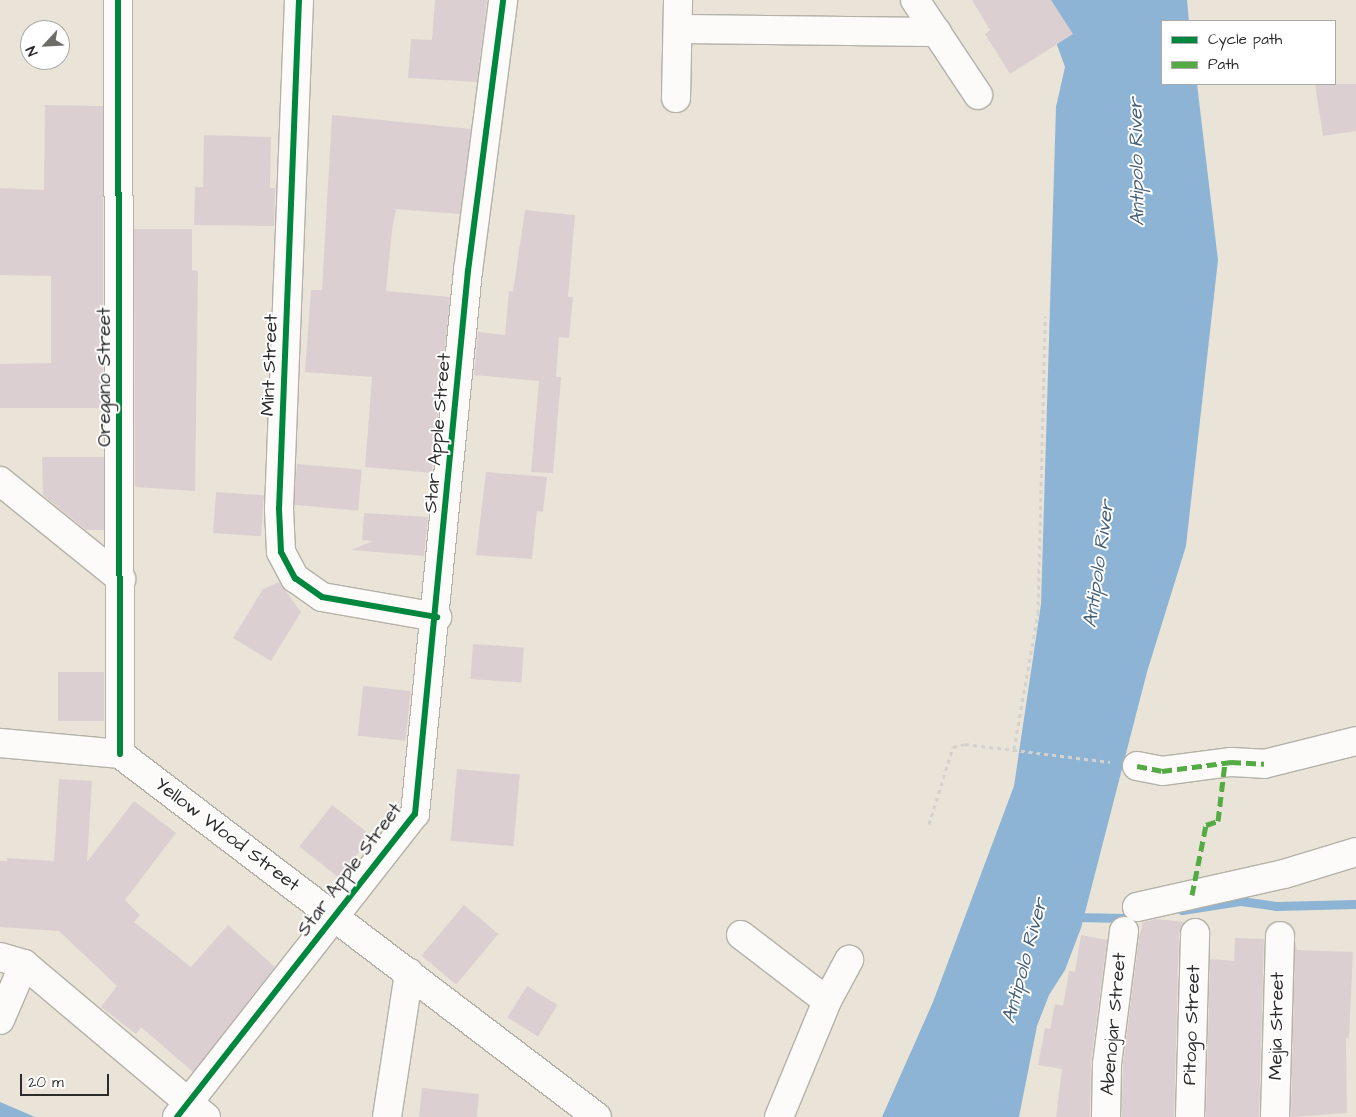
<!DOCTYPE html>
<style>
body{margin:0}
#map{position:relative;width:1356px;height:1117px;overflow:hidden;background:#e9e4d7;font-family:"Architects Daughter",sans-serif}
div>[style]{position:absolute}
.water>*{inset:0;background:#8db4d5}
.stream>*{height:9px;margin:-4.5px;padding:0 4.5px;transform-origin:4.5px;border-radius:4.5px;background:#8db4d5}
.building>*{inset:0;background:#dccfd1;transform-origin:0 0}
.path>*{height:3px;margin-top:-1.5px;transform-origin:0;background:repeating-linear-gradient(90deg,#d4d2ce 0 4px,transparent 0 8px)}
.roads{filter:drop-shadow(1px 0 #b4b1a9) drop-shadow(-1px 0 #b4b1a9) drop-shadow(0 1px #b4b1a9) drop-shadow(0 -1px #b4b1a9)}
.street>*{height:28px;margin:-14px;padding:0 14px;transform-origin:14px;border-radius:14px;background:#fcfbf9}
.quiet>*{height:5px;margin-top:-2.5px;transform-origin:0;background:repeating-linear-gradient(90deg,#54ab44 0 10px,transparent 0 15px)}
.cycleway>*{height:6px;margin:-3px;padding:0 3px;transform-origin:3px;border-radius:3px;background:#00873e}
span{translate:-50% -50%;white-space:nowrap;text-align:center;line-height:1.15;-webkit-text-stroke:4px #fff;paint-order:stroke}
.street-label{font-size:19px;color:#2b2b2b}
.water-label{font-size:20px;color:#455f77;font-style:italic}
.legend{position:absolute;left:1161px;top:20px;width:175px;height:65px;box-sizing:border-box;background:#fff;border:1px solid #aaa;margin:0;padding:6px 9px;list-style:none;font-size:15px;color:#2b2b2b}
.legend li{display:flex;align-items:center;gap:10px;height:25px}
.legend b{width:25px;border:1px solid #aaa}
.north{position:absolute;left:20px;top:20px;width:50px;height:50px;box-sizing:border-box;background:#fff;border:1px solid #aaa;border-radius:50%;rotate:245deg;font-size:14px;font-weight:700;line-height:20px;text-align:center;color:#2b2b2b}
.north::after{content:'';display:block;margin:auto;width:18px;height:22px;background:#6e6c67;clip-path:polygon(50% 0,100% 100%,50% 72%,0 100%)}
.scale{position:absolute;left:20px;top:1074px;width:89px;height:22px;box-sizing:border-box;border:2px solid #2b2b2b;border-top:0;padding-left:6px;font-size:15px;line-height:18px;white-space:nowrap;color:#2b2b2b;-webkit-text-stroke:4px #fff;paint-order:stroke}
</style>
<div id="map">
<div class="water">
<div style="clip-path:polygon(1041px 0,1187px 0,1189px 21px,1162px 21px,1162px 84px,1197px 84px,1218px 260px,1186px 546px,1147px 672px,1081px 928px,1065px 970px,1049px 995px,1037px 1026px,1019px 1117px,882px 1117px,933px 1002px,1014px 786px,1041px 604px,1056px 107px,1065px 67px)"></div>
<div style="clip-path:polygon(0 1102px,35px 1117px,0 1117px)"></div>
</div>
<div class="stream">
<div style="left:1182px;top:910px;width:60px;rotate:-8.7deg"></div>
<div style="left:1241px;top:901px;width:35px;rotate:8deg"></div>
<div style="left:1276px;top:906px;width:80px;rotate:-1.4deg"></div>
<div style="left:1073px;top:917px;width:54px;rotate:1.1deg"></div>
</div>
<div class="building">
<div style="clip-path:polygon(435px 0,487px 0,477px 82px,408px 78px,411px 39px,432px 40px)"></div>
<div style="clip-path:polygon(972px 0,1051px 0,1073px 34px,1010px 74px,985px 34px,990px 30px)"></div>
<div style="clip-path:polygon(1315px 84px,1356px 84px,1356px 131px,1323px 136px)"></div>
<div style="clip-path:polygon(45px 105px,103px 106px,103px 408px,0 408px,0 364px,51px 363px,51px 276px,0 275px,0 188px,44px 190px)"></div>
<div style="clip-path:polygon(332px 115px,471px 129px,460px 214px,396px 209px,392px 230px,386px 291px,450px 297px,432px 473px,365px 467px,372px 377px,305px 372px,311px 290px,322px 290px)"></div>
<div style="clip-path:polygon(204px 135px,271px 137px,270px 188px,275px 188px,274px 226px,194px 225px,195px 187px,203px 187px)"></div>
<div style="clip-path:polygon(525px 210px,575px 215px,568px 297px,573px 297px,569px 338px,559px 337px,556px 377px,561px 377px,553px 473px,531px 472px,539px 381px,474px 375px,478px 332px,505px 335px,509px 291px,513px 292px)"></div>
<div style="clip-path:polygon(134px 229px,192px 229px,192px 270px,198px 271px,195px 491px,135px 487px)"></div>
<div style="clip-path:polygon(42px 457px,104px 457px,104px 530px,86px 530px,43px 495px)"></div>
<div style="left:297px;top:464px;width:65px;height:41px;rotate:5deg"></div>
<div style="clip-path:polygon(486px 472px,547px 477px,543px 512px,537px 511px,532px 559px,476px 555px)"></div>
<div style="left:216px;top:492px;width:48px;height:41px;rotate:4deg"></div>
<div style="clip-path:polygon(364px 513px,428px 517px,424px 556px,351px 550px,373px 541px,362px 540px)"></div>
<div style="clip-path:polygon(279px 582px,301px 612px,271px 661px,233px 638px,263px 589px)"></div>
<div style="left:473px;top:644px;width:51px;height:35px;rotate:4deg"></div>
<div style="left:104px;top:672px;width:49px;height:46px;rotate:90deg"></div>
<div style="left:363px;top:686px;width:48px;height:50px;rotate:6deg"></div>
<div style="left:457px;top:769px;width:63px;height:72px;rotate:5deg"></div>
<div style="clip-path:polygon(59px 779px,92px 781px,87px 862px,134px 801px,176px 833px,125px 900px,140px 915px,134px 922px,191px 967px,228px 925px,275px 967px,193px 1072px,141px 1027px,136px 1034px,101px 1007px,117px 986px,59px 931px,0 927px,0 861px,7px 861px,7px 858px,54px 861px)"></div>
<div style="left:332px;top:805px;width:50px;height:53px;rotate:38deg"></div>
<div style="left:464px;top:905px;width:45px;height:66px;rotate:40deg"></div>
<div style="clip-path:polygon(1156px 919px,1185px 922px,1179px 933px,1174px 1117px,1122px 1117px,1123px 1065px,1139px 938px,1143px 922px)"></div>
<div style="clip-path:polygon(1081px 935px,1107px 940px,1091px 1062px,1090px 1117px,1056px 1117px,1062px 1069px,1038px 1065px,1045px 1028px,1050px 1029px,1055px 1004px,1063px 1006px,1069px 971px,1075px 972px)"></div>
<div style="clip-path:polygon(1235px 938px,1264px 939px,1259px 1117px,1206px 1117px,1210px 959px,1234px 961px)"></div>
<div style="clip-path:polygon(1295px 941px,1297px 950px,1353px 952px,1349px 1038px,1346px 1038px,1347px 1113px,1291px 1117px)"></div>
<div style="left:527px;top:986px;width:36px;height:37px;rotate:32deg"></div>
<div style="clip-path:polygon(422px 1088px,479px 1094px,477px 1117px,419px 1117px)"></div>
</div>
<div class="path">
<div style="left:1014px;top:749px;width:138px;rotate:-80deg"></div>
<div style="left:1038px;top:613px;width:297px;rotate:-88.6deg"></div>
<div style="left:929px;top:824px;width:81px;rotate:-72.7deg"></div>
<div style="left:953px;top:747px;width:12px;rotate:-14deg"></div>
<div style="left:965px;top:744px;width:146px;rotate:7.1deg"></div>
</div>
<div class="roads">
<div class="street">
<div style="left:118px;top:0;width:754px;rotate:89.85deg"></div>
<div style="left:299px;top:0;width:509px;rotate:92.25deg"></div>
<div style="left:279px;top:509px;width:43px;rotate:87.3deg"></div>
<div style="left:281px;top:552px;width:30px;rotate:62deg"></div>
<div style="left:295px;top:578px;width:33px;rotate:35deg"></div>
<div style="left:322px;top:597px;width:117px;rotate:9.9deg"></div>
<div style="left:915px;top:0;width:114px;rotate:56.4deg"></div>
<div style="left:678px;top:29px;width:259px;rotate:0.7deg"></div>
<div style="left:676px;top:98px;width:98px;rotate:-88.8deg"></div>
<div style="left:0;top:481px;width:156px;rotate:39deg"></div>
<div style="left:0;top:743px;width:121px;rotate:5.2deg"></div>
<div style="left:120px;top:754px;width:599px;rotate:37.27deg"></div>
<div style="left:1137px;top:766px;width:25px;rotate:11deg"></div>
<div style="left:1162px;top:771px;width:70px;rotate:-7.4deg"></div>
<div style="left:1231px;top:762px;width:33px;rotate:3deg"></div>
<div style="left:1264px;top:764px;width:95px;rotate:-14deg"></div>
<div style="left:1137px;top:907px;width:151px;rotate:-12.7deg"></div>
<div style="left:1284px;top:874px;width:75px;rotate:-17deg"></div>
<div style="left:741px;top:935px;width:108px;rotate:37.5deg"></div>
<div style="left:0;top:957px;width:25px;rotate:16deg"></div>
<div style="left:24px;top:964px;width:238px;rotate:40.1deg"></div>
<div style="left:0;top:1020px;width:61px;rotate:-66.8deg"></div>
<div style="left:177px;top:1117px;width:385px;rotate:-51.9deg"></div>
<div style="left:415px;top:814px;width:546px;rotate:-84.43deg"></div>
<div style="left:468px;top:271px;width:273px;rotate:-82.6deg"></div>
<div style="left:387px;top:1117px;width:146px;rotate:-81.3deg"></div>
<div style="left:779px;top:1117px;width:126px;rotate:-67.5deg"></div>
<div style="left:827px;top:1001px;width:47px;rotate:-61.8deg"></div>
<div style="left:1106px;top:1117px;width:53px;rotate:-88.9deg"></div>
<div style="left:1107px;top:1064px;width:134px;rotate:-82.7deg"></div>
<div style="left:1190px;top:1117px;width:184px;rotate:-88.4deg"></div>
<div style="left:1275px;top:1117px;width:181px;rotate:-88.4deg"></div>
</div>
</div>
<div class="quiet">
<div style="left:1137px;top:766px;width:25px;rotate:11deg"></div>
<div style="left:1162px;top:771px;width:70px;rotate:-7.4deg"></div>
<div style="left:1231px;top:762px;width:33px;rotate:3deg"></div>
<div style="left:1192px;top:895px;width:71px;rotate:-78.7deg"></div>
<div style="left:1206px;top:825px;width:13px;rotate:-18deg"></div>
<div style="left:1218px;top:821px;width:59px;rotate:-83.2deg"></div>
</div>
<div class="cycleway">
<div style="left:118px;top:0;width:754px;rotate:89.85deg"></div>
<div style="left:299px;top:0;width:509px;rotate:92.25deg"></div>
<div style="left:279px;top:509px;width:43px;rotate:87.3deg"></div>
<div style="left:281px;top:552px;width:30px;rotate:62deg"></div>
<div style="left:295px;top:578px;width:33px;rotate:35deg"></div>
<div style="left:322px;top:597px;width:117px;rotate:9.9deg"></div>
<div style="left:177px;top:1117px;width:385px;rotate:-51.9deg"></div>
<div style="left:415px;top:814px;width:546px;rotate:-84.43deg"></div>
<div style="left:468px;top:271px;width:273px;rotate:-82.6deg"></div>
</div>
<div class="street-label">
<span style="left:270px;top:365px;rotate:-88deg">Mint Street</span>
<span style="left:105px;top:377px;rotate:-90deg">Oregano Street</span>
<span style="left:438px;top:433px;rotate:-85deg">Star Apple Street</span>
<span style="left:227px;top:835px;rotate:37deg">Yellow Wood Street</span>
<span style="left:350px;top:870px;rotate:-53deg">Star Apple Street</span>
<span style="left:1114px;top:1024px;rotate:-85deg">Abenojar Street</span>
<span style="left:1192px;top:1025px;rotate:-88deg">Pitogo Street</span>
<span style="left:1277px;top:1026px;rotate:-89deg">Mejia Street</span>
</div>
<div class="water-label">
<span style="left:1137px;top:162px;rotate:-91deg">Antipolo River</span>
<span style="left:1099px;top:564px;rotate:-82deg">Antipolo River</span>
<span style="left:1025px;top:961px;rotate:-75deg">Antipolo River</span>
</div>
<ul class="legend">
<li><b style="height:6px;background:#00873e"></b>Cycle path</li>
<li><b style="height:6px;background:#54ab44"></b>Path</li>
</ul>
<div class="north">N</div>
<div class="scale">20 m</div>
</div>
